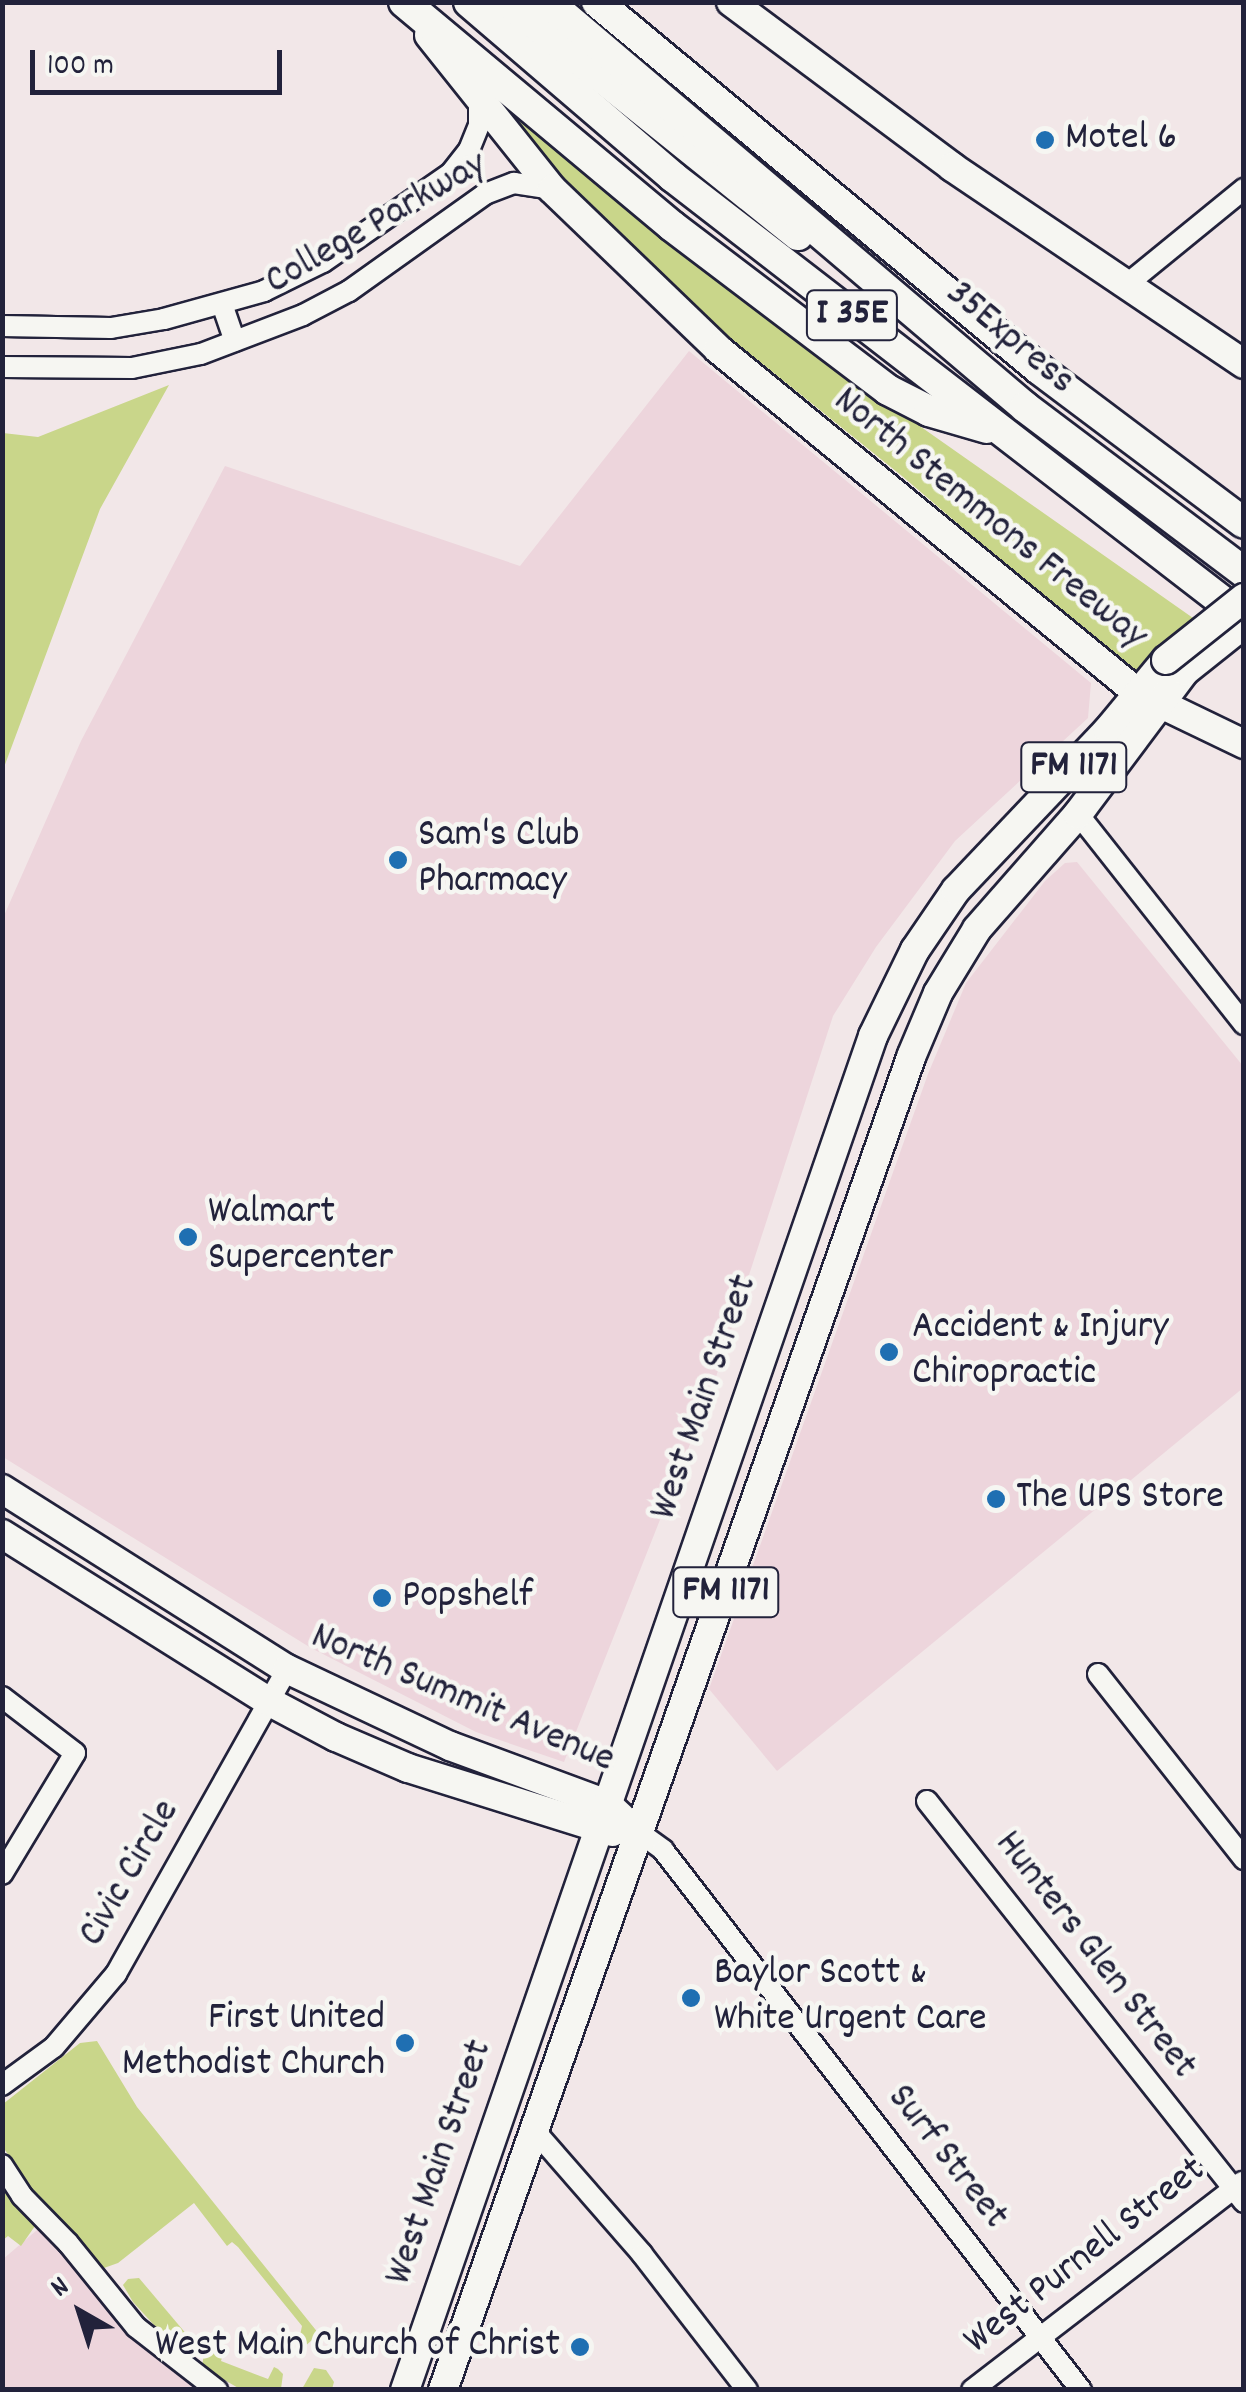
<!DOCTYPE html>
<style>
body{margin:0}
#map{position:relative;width:1246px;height:2392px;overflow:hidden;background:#f2e7e8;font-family:Dekko,sans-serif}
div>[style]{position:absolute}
.built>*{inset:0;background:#edd5dc}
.green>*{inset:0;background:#c9d68a}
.roads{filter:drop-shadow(2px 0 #22223b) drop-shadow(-2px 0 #22223b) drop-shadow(0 2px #22223b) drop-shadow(0 -2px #22223b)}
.minor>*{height:20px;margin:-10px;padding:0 10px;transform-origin:10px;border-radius:10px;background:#f6f6f2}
.major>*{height:28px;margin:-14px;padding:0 14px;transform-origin:14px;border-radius:14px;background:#f6f6f2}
.highway>*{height:30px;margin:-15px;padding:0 15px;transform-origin:15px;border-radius:15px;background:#f6f6f2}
.bridges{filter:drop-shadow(2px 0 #22223b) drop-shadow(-2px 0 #22223b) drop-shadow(0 2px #22223b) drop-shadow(0 -2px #22223b)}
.major-bridge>*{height:28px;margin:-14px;padding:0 14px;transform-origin:14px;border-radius:14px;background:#f6f6f2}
.dots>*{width:28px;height:28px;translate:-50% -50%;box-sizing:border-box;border:5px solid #f6f6f2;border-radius:50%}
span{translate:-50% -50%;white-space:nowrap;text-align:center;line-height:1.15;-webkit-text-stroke:9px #f6f6f2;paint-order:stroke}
.shield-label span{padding:2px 8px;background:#f6f6f2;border:2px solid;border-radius:8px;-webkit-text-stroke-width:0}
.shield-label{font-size:38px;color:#22223b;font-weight:700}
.poi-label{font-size:40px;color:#22223b}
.left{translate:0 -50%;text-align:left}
.right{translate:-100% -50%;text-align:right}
.street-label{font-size:40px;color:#22223b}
.frame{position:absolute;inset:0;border:5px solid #22223b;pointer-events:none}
.north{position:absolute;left:30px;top:2262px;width:100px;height:100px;-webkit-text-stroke:8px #f6f6f2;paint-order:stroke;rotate:321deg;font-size:28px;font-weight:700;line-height:40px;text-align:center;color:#22223b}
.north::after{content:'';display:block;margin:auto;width:35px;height:45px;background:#22223b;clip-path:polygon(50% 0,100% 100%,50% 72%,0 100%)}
.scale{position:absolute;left:30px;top:50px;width:252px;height:45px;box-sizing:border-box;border:5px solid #22223b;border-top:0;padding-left:12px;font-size:30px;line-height:35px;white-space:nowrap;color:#22223b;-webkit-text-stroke:8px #f6f6f2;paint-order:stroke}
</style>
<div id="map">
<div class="built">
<div style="clip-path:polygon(689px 351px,1091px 683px,1088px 718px,955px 841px,876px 947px,833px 1016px,713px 1386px,564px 1762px,476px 1732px,311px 1648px,3px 1457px,3px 918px,81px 741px,225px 466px,520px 566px)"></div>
<div style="clip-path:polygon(1077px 862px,1243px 1066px,1243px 1388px,777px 1771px,709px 1689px,928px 1074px,966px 983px,1045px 881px,1065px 863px)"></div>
<div style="clip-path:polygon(44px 2224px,136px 2337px,198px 2389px,3px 2389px,2px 2260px)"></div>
</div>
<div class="green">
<div style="clip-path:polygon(509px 109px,773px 323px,1203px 625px,1161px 697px,902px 476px,689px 305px,595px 220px)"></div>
<div style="clip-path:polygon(169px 385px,100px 509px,3px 770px,3px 433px,38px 437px)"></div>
<div style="clip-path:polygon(97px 2041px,137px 2107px,319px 2334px,296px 2354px,302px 2326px,238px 2247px,232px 2242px,227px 2246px,194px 2203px,118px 2263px,104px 2268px,39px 2201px,3px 2147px,3px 2104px,80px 2043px)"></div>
<div style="clip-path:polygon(2px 2181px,35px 2226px,21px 2246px,8px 2236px,3px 2240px)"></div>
<div style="clip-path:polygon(139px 2278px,188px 2336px,188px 2342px,175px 2343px,164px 2336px,133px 2302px,123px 2285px,128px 2279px)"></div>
<div style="clip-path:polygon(213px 2346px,225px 2347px,221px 2361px,268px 2379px,274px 2367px,278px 2369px,283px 2374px,281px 2389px,240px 2389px,202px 2367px,204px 2353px)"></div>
<div style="clip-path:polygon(314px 2368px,326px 2370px,334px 2382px,332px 2389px,302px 2389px)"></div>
</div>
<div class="roads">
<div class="minor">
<div style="left:1125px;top:286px;width:154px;rotate:-39.2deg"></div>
<div style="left:222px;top:304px;width:39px;rotate:71deg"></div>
<div style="left:2px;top:326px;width:109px;rotate:1.1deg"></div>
<div style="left:111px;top:328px;width:54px;rotate:-9.6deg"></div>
<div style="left:164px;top:319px;width:104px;rotate:-15.6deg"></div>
<div style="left:264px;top:291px;width:66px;rotate:-26.2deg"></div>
<div style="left:323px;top:262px;width:156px;rotate:-34.8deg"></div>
<div style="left:451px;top:173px;width:29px;rotate:-52deg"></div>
<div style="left:469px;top:150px;width:27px;rotate:-68deg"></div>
<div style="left:479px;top:125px;width:30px;rotate:-90deg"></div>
<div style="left:2px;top:367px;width:130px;rotate:0.4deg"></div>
<div style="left:132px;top:368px;width:70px;rotate:-11.5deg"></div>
<div style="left:201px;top:354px;width:109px;rotate:-20.9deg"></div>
<div style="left:303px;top:315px;width:52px;rotate:-27.6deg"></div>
<div style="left:349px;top:291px;width:167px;rotate:-35.5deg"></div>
<div style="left:485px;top:194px;width:31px;rotate:-21deg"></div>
<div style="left:514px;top:183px;width:38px;rotate:9deg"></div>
<div style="left:1078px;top:814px;width:268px;rotate:51.7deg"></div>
<div style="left:1098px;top:1674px;width:236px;rotate:51.7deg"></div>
<div style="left:2px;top:1697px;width:92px;rotate:37.5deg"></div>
<div style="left:75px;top:1753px;width:141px;rotate:121.1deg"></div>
<div style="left:927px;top:1801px;width:511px;rotate:51.67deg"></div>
<div style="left:640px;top:1833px;width:29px;rotate:36deg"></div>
<div style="left:663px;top:1850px;width:683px;rotate:52.26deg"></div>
<div style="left:2px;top:2085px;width:64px;rotate:-36.2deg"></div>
<div style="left:54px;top:2047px;width:96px;rotate:-49.7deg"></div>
<div style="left:116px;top:1974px;width:350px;rotate:-60.7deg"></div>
<div style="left:534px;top:2130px;width:164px;rotate:48.9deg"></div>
<div style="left:642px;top:2254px;width:172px;rotate:52.3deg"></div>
<div style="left:2px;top:2165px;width:37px;rotate:57deg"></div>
<div style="left:22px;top:2196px;width:66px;rotate:45.6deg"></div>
<div style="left:68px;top:2243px;width:108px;rotate:51deg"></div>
<div style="left:136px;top:2327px;width:103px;rotate:37.9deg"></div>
<div style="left:972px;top:2390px;width:341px;rotate:-37.6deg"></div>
</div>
<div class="major">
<div style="left:731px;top:2px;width:276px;rotate:36.7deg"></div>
<div style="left:952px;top:167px;width:352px;rotate:34deg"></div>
<div style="left:429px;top:35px;width:197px;rotate:51.4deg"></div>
<div style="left:552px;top:189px;width:231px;rotate:43.9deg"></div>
<div style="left:718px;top:349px;width:543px;rotate:39.32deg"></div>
<div style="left:1138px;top:693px;width:118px;rotate:25.7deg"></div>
<div style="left:2px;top:1489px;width:337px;rotate:32.3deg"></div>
<div style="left:287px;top:1669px;width:180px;rotate:25.3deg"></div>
<div style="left:450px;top:1746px;width:167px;rotate:20.3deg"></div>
<div style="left:607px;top:1804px;width:19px;rotate:43deg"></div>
<div style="left:2px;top:1534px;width:314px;rotate:32.1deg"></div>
<div style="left:268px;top:1701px;width:77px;rotate:27.9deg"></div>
<div style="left:336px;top:1737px;width:78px;rotate:23.3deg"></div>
<div style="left:408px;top:1768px;width:214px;rotate:17.4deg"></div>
<div style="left:405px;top:2390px;width:1433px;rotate:-70.93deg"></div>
<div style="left:873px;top:1036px;width:96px;rotate:-64deg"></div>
<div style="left:915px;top:950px;width:73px;rotate:-55.7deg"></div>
<div style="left:956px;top:890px;width:221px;rotate:-46.5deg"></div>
<div style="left:1108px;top:730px;width:91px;rotate:-50.4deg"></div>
<div style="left:443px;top:2390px;width:1413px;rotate:-70.65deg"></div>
<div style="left:911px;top:1057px;width:69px;rotate:-67.1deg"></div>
<div style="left:938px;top:993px;width:75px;rotate:-58.6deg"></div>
<div style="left:977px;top:929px;width:153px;rotate:-48.7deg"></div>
<div style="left:1078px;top:814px;width:179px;rotate:-53.2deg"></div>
<div style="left:1185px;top:671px;width:75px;rotate:-38.5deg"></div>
</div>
<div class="highway">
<div style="left:404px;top:2px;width:349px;rotate:39.9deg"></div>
<div style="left:672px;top:226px;width:271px;rotate:37.2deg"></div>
<div style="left:888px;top:390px;width:46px;rotate:27.1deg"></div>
<div style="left:929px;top:411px;width:60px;rotate:16.3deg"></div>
<div style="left:469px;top:2px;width:269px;rotate:40.6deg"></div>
<div style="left:673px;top:177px;width:721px;rotate:37.68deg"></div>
<div style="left:508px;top:2px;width:372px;rotate:38.8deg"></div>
<div style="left:548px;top:2px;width:626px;rotate:40.33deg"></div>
<div style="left:1025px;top:407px;width:274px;rotate:37deg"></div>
<div style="left:597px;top:2px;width:575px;rotate:39.7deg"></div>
<div style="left:1039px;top:369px;width:256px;rotate:36.9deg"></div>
</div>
</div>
<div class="bridges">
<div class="major-bridge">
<div style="left:1166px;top:660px;width:100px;rotate:-38.5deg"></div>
</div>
</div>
<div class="dots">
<div style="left:1045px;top:140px;background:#1f6fb2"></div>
<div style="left:398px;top:860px;background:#1f6fb2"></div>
<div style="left:188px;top:1237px;background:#1f6fb2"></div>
<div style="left:889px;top:1352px;background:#1f6fb2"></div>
<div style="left:996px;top:1499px;background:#1f6fb2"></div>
<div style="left:382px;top:1598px;background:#1f6fb2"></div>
<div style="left:691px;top:1998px;background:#1f6fb2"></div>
<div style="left:405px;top:2043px;background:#1f6fb2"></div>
<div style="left:580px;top:2347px;background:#1f6fb2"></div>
</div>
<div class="shield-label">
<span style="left:852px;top:315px">I 35E</span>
<span style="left:1074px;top:767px">FM 1171</span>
<span style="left:726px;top:1592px">FM 1171</span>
</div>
<div class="poi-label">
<span class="left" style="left:1065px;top:140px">Motel 6</span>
<span class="left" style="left:418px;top:860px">Sam's Club<br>Pharmacy</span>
<span class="left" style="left:208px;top:1237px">Walmart<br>Supercenter</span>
<span class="left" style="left:912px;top:1352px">Accident &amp; Injury<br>Chiropractic</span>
<span class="left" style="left:1016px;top:1499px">The UPS Store</span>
<span class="left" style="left:402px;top:1598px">Popshelf</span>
<span class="left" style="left:714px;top:1998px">Baylor Scott &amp;<br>White Urgent Care</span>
<span class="right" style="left:385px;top:2043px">First United<br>Methodist Church</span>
<span class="right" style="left:560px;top:2347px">West Main Church of Christ</span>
</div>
<div class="street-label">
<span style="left:377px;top:225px;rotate:-30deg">College Parkway</span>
<span style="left:1009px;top:339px;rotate:40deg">35Express</span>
<span style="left:989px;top:520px;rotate:39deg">North Stemmons Freeway</span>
<span style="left:706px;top:1398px;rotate:-71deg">West Main Street</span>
<span style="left:462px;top:1700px;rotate:23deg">North Summit Avenue</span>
<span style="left:131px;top:1874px;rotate:-60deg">Civic Circle</span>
<span style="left:1094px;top:1956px;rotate:52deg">Hunters Glen Street</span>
<span style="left:946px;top:2158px;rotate:52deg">Surf Street</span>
<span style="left:441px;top:2163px;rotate:-71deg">West Main Street</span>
<span style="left:1086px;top:2257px;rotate:-38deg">West Purnell Street</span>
</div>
<div class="frame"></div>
<div class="north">N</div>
<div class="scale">100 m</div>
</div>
